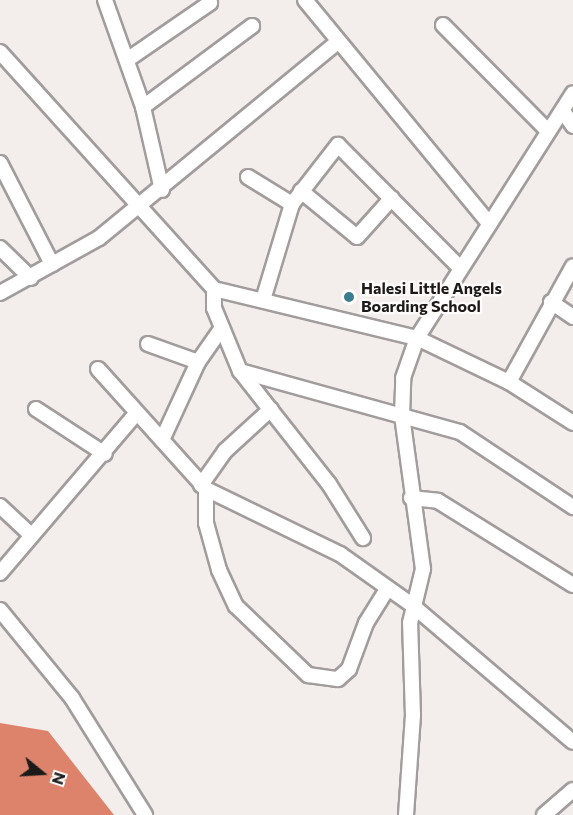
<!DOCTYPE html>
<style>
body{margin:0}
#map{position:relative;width:573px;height:815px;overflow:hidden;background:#f3eeec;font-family:Commissioner,sans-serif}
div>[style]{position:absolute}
.water>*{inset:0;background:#dd836b}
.roads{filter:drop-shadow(2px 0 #a29d9c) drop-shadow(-2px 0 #a29d9c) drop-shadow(0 2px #a29d9c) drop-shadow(0 -2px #a29d9c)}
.minor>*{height:14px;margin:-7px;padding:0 7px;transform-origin:7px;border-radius:7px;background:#fff}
.dots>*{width:16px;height:16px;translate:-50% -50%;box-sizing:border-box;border:3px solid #fffbfb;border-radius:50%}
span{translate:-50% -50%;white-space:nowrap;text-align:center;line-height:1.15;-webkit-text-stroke:4.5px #fffbfb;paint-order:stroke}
.poi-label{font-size:16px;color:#1b1a19;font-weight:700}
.left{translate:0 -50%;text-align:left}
.north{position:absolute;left:12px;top:743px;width:60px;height:60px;-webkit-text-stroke:4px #fffbfb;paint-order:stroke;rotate:108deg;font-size:16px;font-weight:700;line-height:24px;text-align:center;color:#1b1a19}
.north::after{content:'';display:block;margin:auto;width:21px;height:27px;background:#1b1a19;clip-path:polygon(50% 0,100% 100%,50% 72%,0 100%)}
</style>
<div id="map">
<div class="water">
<div style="clip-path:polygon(0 723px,48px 731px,114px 815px,0 815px)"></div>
</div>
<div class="roads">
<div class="minor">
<div style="left:105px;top:0;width:114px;rotate:70.4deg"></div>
<div style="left:143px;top:107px;width:85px;rotate:77.1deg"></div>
<div style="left:305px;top:0;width:288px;rotate:50.5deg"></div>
<div style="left:443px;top:25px;width:149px;rotate:45.3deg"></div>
<div style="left:0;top:52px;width:319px;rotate:47.9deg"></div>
<div style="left:214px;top:289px;width:209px;rotate:13.6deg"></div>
<div style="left:417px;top:338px;width:290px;rotate:-57.5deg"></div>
<div style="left:127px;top:60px;width:101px;rotate:-34.5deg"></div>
<div style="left:143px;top:107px;width:136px;rotate:-36.6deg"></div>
<div style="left:563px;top:111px;width:18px;rotate:56deg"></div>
<div style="left:0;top:163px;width:114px;rotate:62.8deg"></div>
<div style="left:248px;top:177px;width:52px;rotate:31.5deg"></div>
<div style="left:301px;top:191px;width:72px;rotate:39.4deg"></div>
<div style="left:357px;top:237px;width:52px;rotate:-48.1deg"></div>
<div style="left:0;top:248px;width:43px;rotate:44.1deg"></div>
<div style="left:214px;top:289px;width:19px;rotate:90deg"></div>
<div style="left:214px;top:308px;width:68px;rotate:67.6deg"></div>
<div style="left:240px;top:371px;width:144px;rotate:51.8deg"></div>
<div style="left:329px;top:484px;width:64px;rotate:57.8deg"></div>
<div style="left:0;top:293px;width:113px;rotate:-29.1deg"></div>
<div style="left:99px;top:238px;width:307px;rotate:-39.4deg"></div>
<div style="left:263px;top:300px;width:100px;rotate:-73.2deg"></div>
<div style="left:292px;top:204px;width:75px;rotate:-52.1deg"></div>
<div style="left:338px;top:145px;width:172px;rotate:45.2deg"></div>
<div style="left:551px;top:302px;width:27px;rotate:34deg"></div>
<div style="left:148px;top:344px;width:53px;rotate:19.8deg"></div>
<div style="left:198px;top:362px;width:40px;rotate:-55.1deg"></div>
<div style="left:98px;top:369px;width:161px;rotate:48deg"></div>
<div style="left:206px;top:489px;width:149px;rotate:25.9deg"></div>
<div style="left:340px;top:554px;width:88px;rotate:35.3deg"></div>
<div style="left:412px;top:605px;width:211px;rotate:40.4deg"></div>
<div style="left:240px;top:371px;width:228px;rotate:15.5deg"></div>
<div style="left:460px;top:432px;width:136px;rotate:33.6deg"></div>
<div style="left:509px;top:382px;width:132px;rotate:-61.1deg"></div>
<div style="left:36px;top:409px;width:82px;rotate:33.1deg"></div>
<div style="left:162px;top:440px;width:86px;rotate:-65.2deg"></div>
<div style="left:201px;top:485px;width:42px;rotate:-54.8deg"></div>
<div style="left:225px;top:451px;width:62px;rotate:-42.4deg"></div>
<div style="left:206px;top:489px;width:34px;rotate:90deg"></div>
<div style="left:206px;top:523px;width:49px;rotate:74.5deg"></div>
<div style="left:219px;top:570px;width:40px;rotate:65deg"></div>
<div style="left:236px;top:606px;width:100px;rotate:43.8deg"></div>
<div style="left:308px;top:675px;width:30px;rotate:8deg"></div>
<div style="left:338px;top:679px;width:15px;rotate:-42deg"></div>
<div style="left:349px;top:669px;width:49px;rotate:-69.7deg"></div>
<div style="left:366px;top:623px;width:40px;rotate:-58deg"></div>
<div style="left:411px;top:498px;width:27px;rotate:6deg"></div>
<div style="left:438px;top:501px;width:159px;rotate:31.9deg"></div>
<div style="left:0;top:506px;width:42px;rotate:43.1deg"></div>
<div style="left:0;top:573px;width:209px;rotate:-49.5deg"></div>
<div style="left:0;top:610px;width:114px;rotate:50.7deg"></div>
<div style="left:72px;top:698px;width:138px;rotate:58deg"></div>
<div style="left:406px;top:815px;width:99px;rotate:-86deg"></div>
<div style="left:413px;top:716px;width:93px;rotate:-91.8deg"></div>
<div style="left:410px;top:623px;width:56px;rotate:-76.5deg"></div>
<div style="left:423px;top:569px;width:154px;rotate:-97.8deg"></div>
<div style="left:402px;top:416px;width:38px;rotate:-88deg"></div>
<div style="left:403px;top:378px;width:42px;rotate:-70.7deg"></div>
<div style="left:417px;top:338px;width:102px;rotate:25.6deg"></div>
<div style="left:509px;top:382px;width:76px;rotate:32.6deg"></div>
<div style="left:544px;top:815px;width:38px;rotate:-41deg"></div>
</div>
</div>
<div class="dots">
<div style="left:349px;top:297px;background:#3a7d8d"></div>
</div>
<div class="poi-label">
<span class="left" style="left:361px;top:297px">Halesi Little Angels<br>Boarding School</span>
</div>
<div class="north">N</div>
</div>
